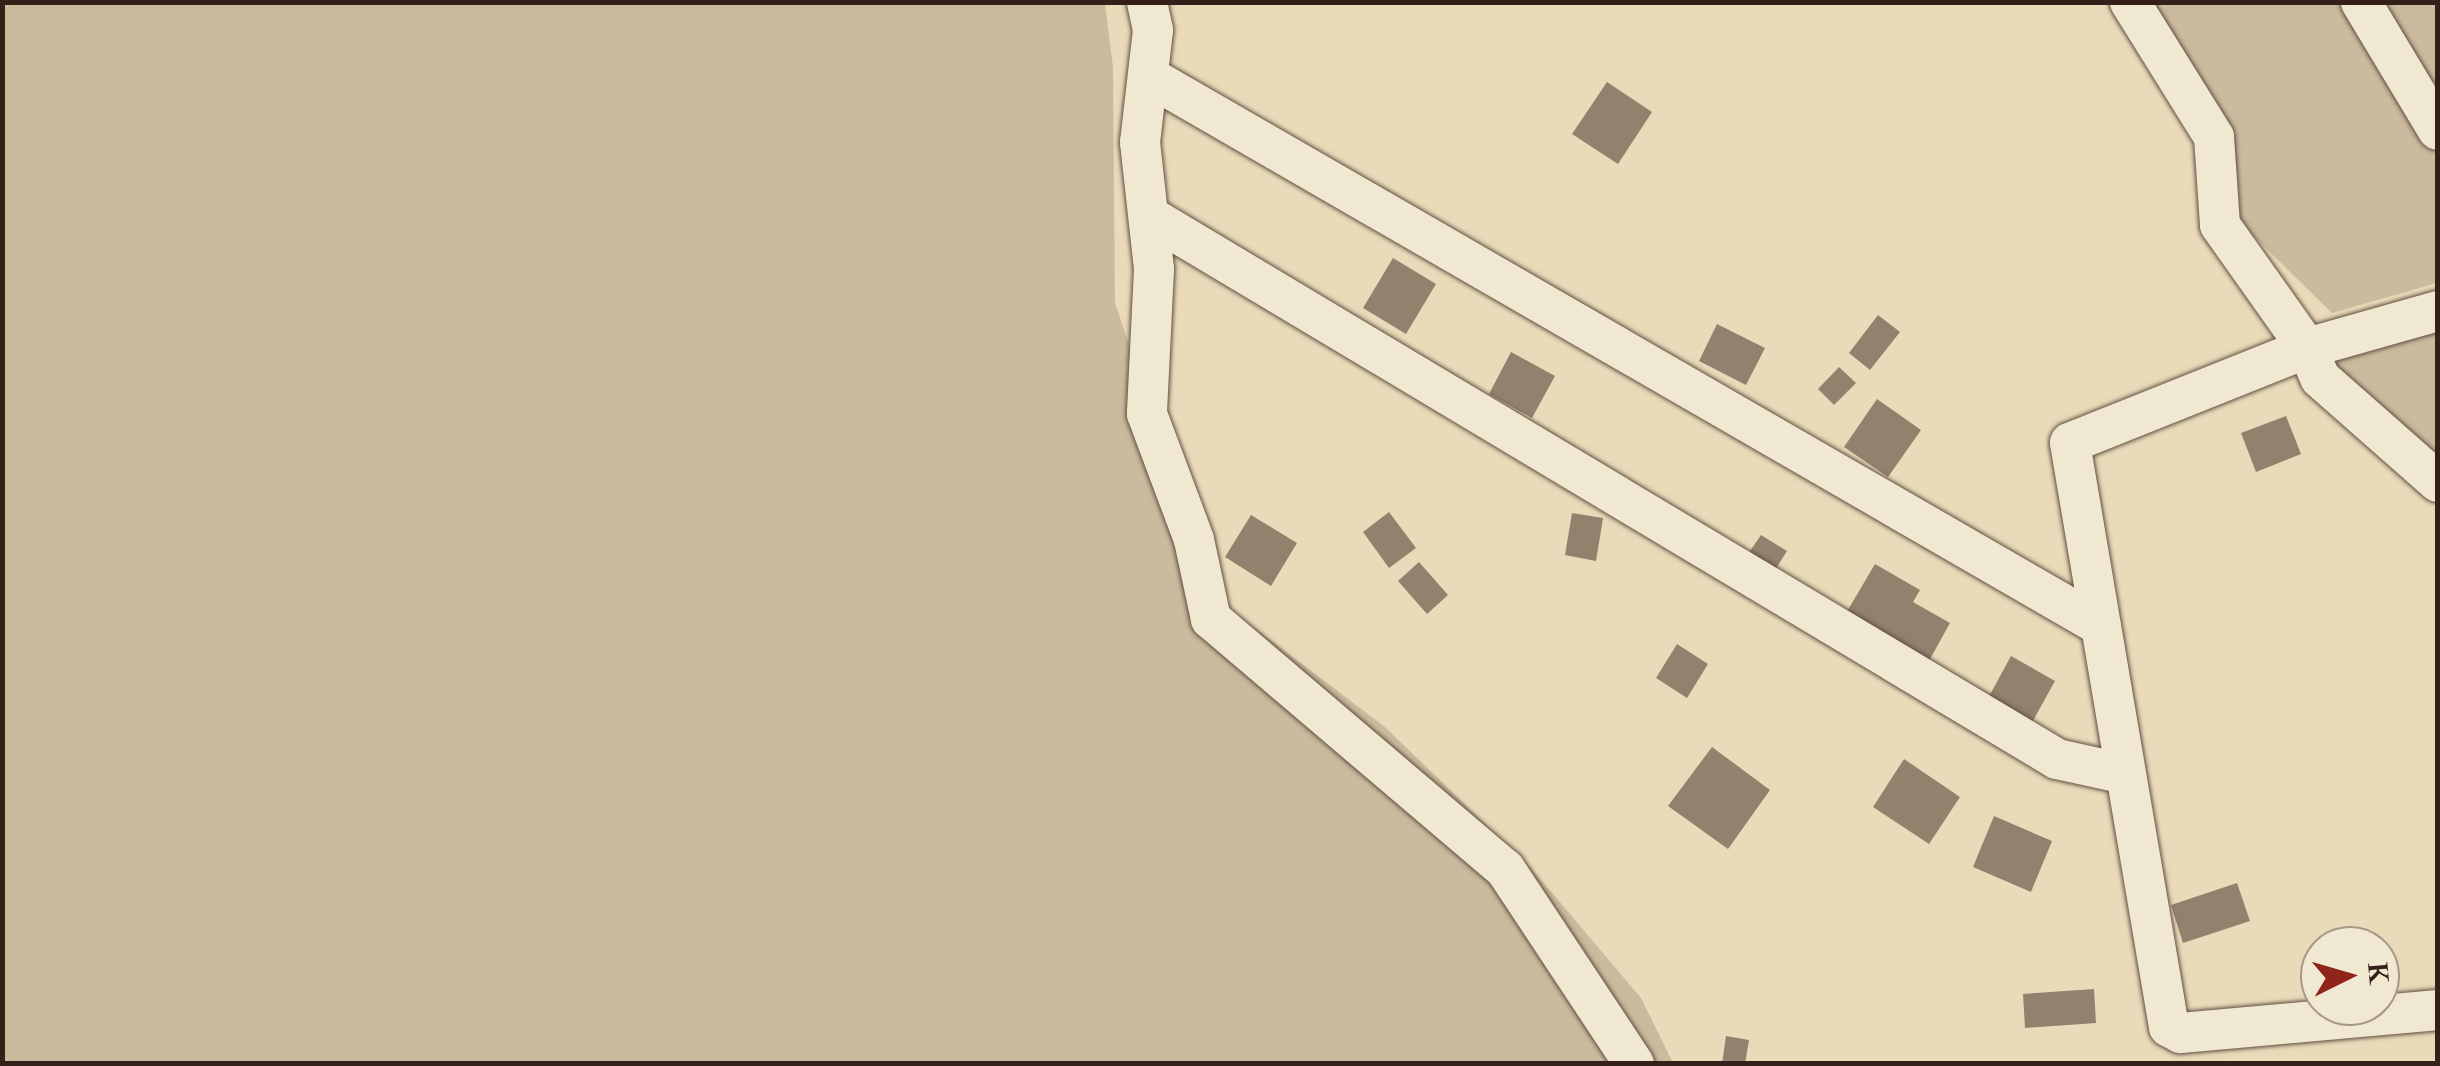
<!DOCTYPE html>
<style>
body{margin:0}
#map{position:relative;width:2440px;height:1066px;overflow:hidden;background:#e9dbb9;font-family:Cardo,serif}
div>[style]{position:absolute}
.green>*{inset:0;background:#cabb9e}
.building>*{inset:0;background:#92816c}
.roads{filter:drop-shadow(0 0 2px #614f41) drop-shadow(0 0 2px #614f41)}
.minor>*{height:40px;margin:-20px;padding:0 20px;transform-origin:20px;border-radius:20px;background:#f1e8d2}
span{translate:-50% -50%;white-space:nowrap;text-align:center;line-height:1.15;-webkit-text-stroke:10px #f1e8d2;paint-order:stroke}
.frame{position:absolute;inset:0;border:5px solid #342019;pointer-events:none}
.north{position:absolute;left:2300px;top:926px;width:100px;height:100px;box-sizing:border-box;background:#f1e8d2;border:2px solid #a59888;border-radius:50%;rotate:85deg;font-size:28px;font-weight:700;line-height:40px;text-align:center;color:#342019}
.north::after{content:'';display:block;margin:auto;width:35px;height:45px;background:#8f2418;clip-path:polygon(50% 0,100% 100%,50% 72%,0 100%)}
</style>
<div id="map">
<div class="green">
<div style="clip-path:polygon(2px 3px,1105px 3px,1113px 67px,1115px 303px,1214px 597px,1385px 727px,1531px 868px,1641px 998px,1673px 1063px,3px 1063px)"></div>
<div style="clip-path:polygon(2149px 3px,2437px 3px,2437px 283px,2332px 313px,2227px 210px)"></div>
<div style="clip-path:polygon(2437px 324px,2437px 470px,2331px 382px,2336px 352px)"></div>
</div>
<div class="building">
<div style="clip-path:polygon(1607px 82px,1652px 112px,1618px 164px,1572px 134px)"></div>
<div style="clip-path:polygon(1393px 258px,1436px 284px,1406px 334px,1363px 308px)"></div>
<div style="clip-path:polygon(1878px 315px,1900px 332px,1870px 370px,1849px 353px)"></div>
<div style="clip-path:polygon(1717px 324px,1765px 348px,1746px 385px,1699px 361px)"></div>
<div style="clip-path:polygon(1511px 352px,1555px 376px,1532px 418px,1489px 394px)"></div>
<div style="clip-path:polygon(1839px 367px,1856px 383px,1834px 405px,1818px 389px)"></div>
<div style="clip-path:polygon(1877px 399px,1921px 430px,1888px 477px,1844px 447px)"></div>
<div style="clip-path:polygon(2286px 416px,2301px 454px,2256px 472px,2241px 433px)"></div>
<div style="clip-path:polygon(1389px 512px,1416px 548px,1389px 568px,1363px 532px)"></div>
<div style="clip-path:polygon(1572px 513px,1603px 518px,1596px 561px,1565px 555px)"></div>
<div style="clip-path:polygon(1251px 515px,1297px 543px,1271px 586px,1225px 557px)"></div>
<div style="clip-path:polygon(1761px 535px,1787px 551px,1775px 570px,1748px 554px)"></div>
<div style="clip-path:polygon(1419px 562px,1448px 595px,1427px 614px,1398px 581px)"></div>
<div style="clip-path:polygon(1875px 564px,1920px 590px,1913px 602px,1950px 623px,1920px 677px,1842px 620px)"></div>
<div style="clip-path:polygon(1677px 644px,1708px 664px,1687px 698px,1656px 678px)"></div>
<div style="clip-path:polygon(2011px 656px,2055px 681px,2030px 726px,1986px 702px)"></div>
<div style="clip-path:polygon(1712px 747px,1770px 790px,1728px 849px,1668px 806px)"></div>
<div style="clip-path:polygon(1904px 759px,1960px 797px,1929px 844px,1873px 807px)"></div>
<div style="clip-path:polygon(1994px 816px,2052px 841px,2031px 892px,1973px 867px)"></div>
<div style="clip-path:polygon(2237px 883px,2250px 921px,2183px 943px,2171px 905px)"></div>
<div style="clip-path:polygon(2094px 989px,2096px 1023px,2025px 1028px,2023px 994px)"></div>
<div style="clip-path:polygon(1726px 1036px,1749px 1040px,1745px 1064px,1722px 1064px)"></div>
</div>
<div class="roads">
<div class="minor">
<div style="left:1147px;top:2px;width:29px;rotate:78deg"></div>
<div style="left:1153px;top:30px;width:113px;rotate:96.6deg"></div>
<div style="left:1140px;top:142px;width:128px;rotate:83.7deg"></div>
<div style="left:1154px;top:269px;width:145px;rotate:92.8deg"></div>
<div style="left:1147px;top:414px;width:134px;rotate:69.5deg"></div>
<div style="left:1194px;top:540px;width:81px;rotate:77.9deg"></div>
<div style="left:1211px;top:619px;width:386px;rotate:40.4deg"></div>
<div style="left:1505px;top:869px;width:234px;rotate:56.5deg"></div>
<div style="left:2130px;top:2px;width:159px;rotate:58.1deg"></div>
<div style="left:2214px;top:137px;width:88px;rotate:86.1deg"></div>
<div style="left:2220px;top:225px;width:151px;rotate:54.7deg"></div>
<div style="left:2307px;top:348px;width:136px;rotate:-15.8deg"></div>
<div style="left:2361px;top:2px;width:149px;rotate:59deg"></div>
<div style="left:1148px;top:76px;width:1100px;rotate:29.99deg"></div>
<div style="left:1149px;top:216px;width:1058px;rotate:30.88deg"></div>
<div style="left:2057px;top:759px;width:70px;rotate:12.4deg"></div>
<div style="left:2438px;top:482px;width:157px;rotate:-138.6deg"></div>
<div style="left:2320px;top:378px;width:33px;rotate:-113deg"></div>
<div style="left:2307px;top:348px;width:255px;rotate:158.2deg"></div>
<div style="left:2070px;top:443px;width:592px;rotate:80.38deg"></div>
<div style="left:2169px;top:1027px;width:13px;rotate:27deg"></div>
<div style="left:2181px;top:1033px;width:258px;rotate:-5.1deg"></div>
</div>
</div>
<div class="frame"></div>
<div class="north">K</div>
</div>
